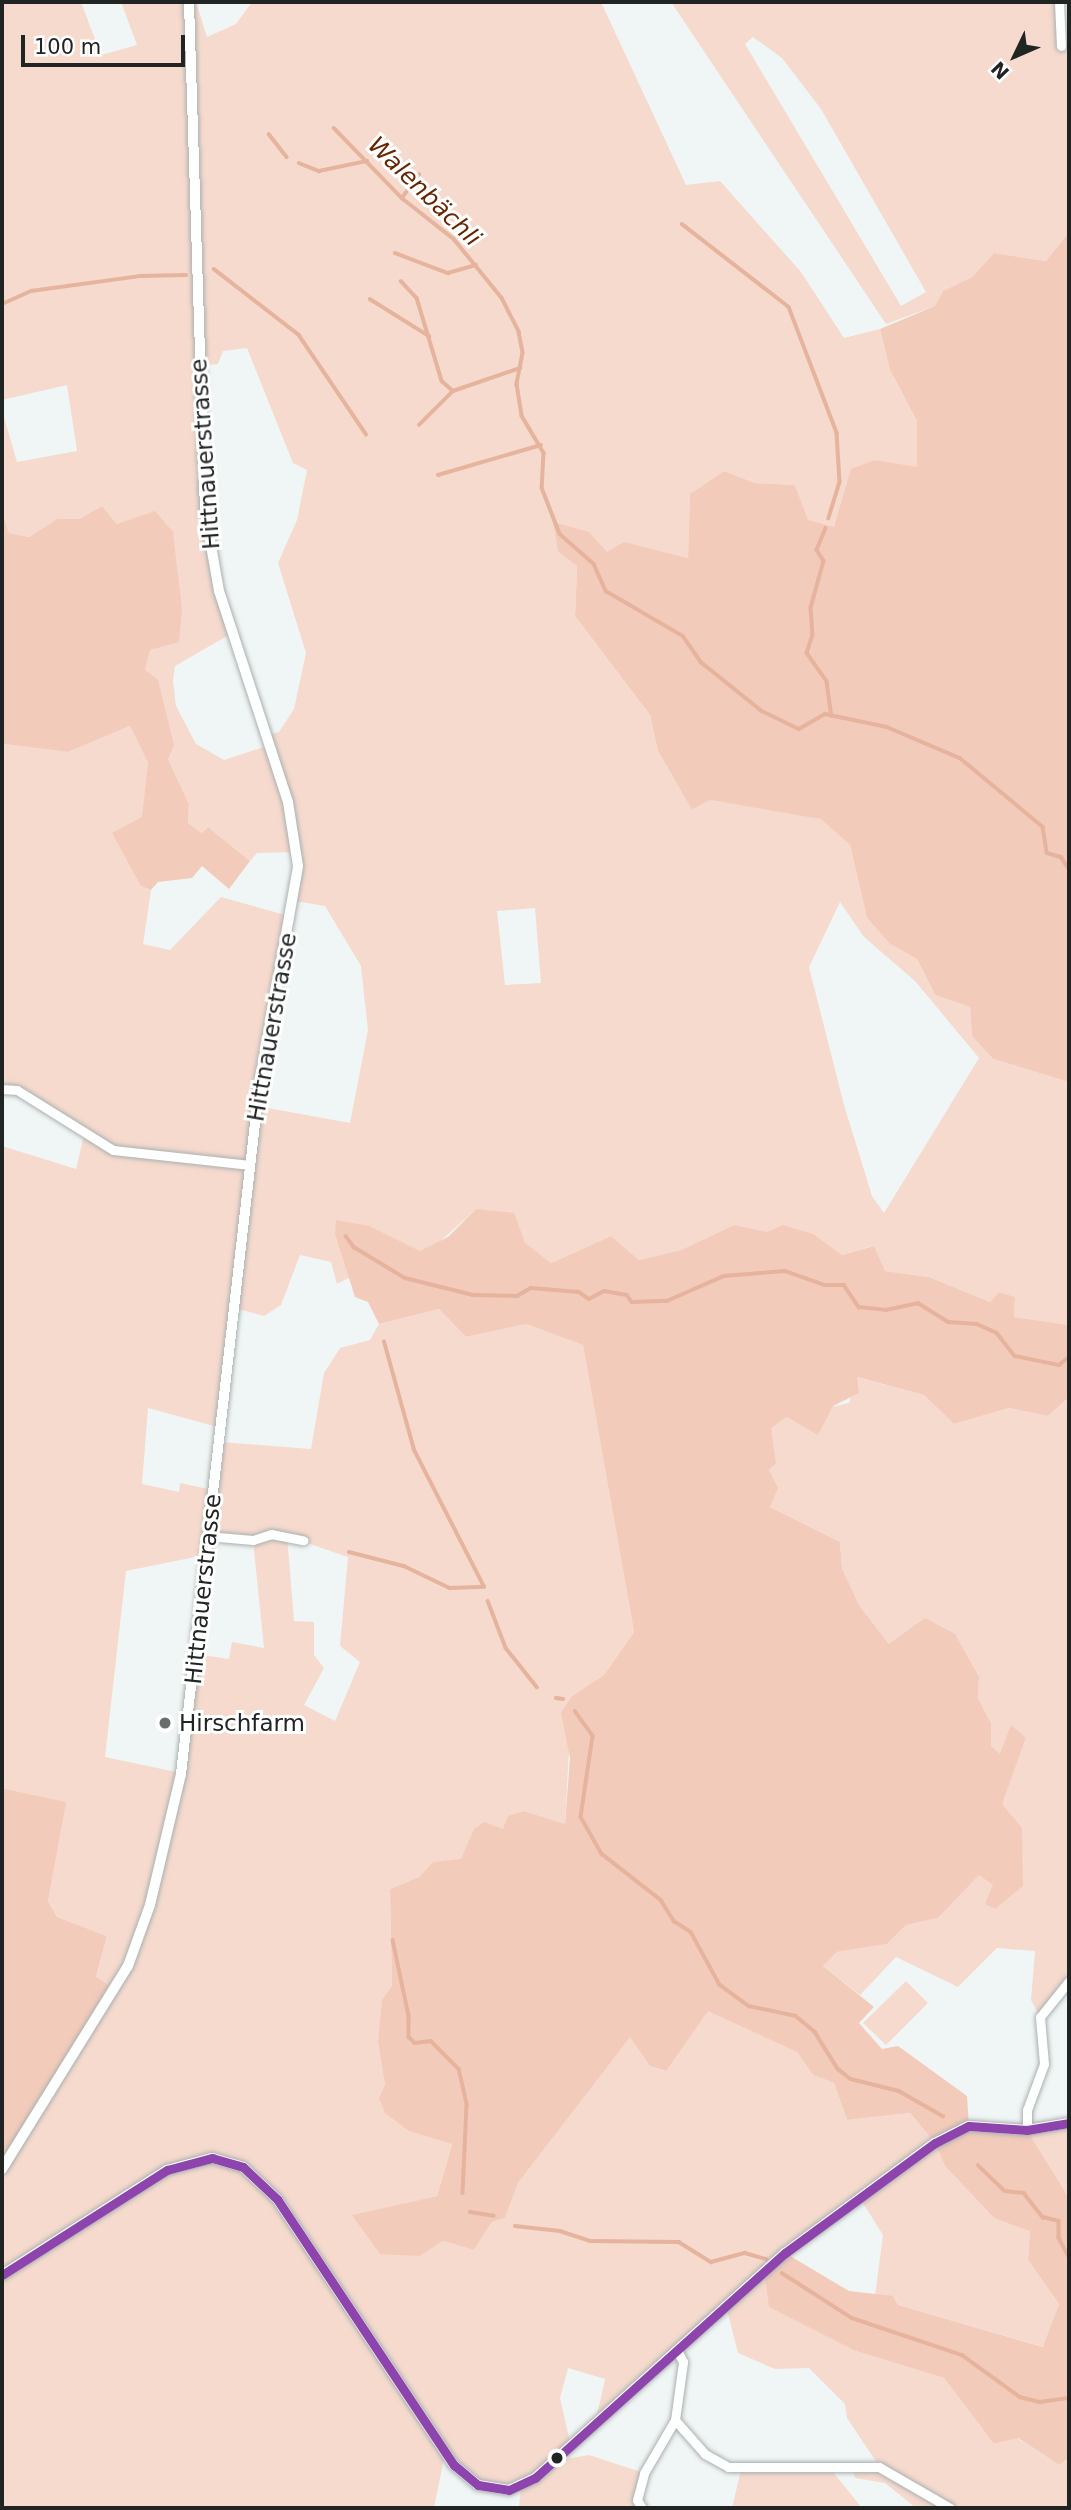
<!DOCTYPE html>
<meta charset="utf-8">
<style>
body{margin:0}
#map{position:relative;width:1071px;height:2510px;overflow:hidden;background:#f0f6f5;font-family:"DejaVu Sans",sans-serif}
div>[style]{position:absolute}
.green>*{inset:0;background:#f6dace}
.forest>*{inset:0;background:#f3cbba}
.stream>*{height:3.5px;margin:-1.75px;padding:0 1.75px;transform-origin:1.75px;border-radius:1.75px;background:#e6b39d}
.roads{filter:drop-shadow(0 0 2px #abb0af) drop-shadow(0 0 2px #abb0af)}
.minor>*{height:9px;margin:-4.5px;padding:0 4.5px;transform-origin:4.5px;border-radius:4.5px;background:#fdfefe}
.tertiary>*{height:10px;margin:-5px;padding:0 5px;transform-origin:5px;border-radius:5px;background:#fdfefe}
.bus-1>*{height:9px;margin:-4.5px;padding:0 4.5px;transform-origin:4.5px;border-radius:4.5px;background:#8e44ad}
.dots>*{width:19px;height:19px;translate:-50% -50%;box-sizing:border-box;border:4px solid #fff;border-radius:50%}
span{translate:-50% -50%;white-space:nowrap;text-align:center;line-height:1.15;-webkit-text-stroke:6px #fff;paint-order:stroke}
.street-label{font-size:23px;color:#202423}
.poi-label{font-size:23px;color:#202423}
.left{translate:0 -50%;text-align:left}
.water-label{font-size:24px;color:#672401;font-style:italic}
.frame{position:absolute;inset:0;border:4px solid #202423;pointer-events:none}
.north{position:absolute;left:980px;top:21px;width:70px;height:70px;-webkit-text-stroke:5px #fff;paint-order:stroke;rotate:226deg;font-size:19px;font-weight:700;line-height:28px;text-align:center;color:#202423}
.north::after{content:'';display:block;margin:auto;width:24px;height:32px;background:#202423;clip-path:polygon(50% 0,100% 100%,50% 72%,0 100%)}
.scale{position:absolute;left:21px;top:35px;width:164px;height:32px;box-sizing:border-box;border:4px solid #202423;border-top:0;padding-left:9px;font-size:21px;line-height:24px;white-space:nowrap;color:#202423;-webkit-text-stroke:5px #fff;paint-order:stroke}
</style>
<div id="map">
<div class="green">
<div style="clip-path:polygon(evenodd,2px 2px,81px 2px,101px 55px,137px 45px,121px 2px,196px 2px,207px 37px,236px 24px,252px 2px,601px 2px,686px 185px,720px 181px,801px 272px,844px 338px,880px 329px,890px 370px,917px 421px,917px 468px,875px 460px,834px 528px,808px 521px,795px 485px,755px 483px,724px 471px,690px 494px,688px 558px,635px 545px,577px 566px,575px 616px,650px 715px,658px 751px,692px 810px,710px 800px,821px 818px,850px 845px,867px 918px,890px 944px,917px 959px,935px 995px,970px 1007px,972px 1036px,993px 1059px,1069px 1082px,1069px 1325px,1014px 1317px,1015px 1297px,999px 1292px,990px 1302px,929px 1277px,885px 1271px,873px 1246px,842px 1255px,820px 1244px,734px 1225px,681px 1250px,639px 1260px,611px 1236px,551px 1263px,476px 1209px,434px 1247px,420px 1251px,387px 1236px,342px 1256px,352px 1276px,337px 1284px,331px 1262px,300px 1255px,281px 1305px,264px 1316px,234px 1308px,221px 1428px,148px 1408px,142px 1484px,179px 1492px,180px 1483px,213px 1490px,220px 1442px,311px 1449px,324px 1373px,340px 1348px,370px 1340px,379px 1324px,439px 1309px,466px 1337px,526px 1324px,583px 1345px,634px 1632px,604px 1675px,572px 1696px,565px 1824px,524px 1811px,503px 1829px,474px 1830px,461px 1860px,433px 1862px,419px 1877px,390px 1889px,392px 1986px,378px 2043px,385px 2085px,409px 2131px,452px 2143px,437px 2196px,353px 2215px,420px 2256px,443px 2241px,474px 2250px,492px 2222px,505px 2218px,518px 2183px,630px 2036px,650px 2066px,665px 2071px,708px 2010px,797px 2052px,813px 2075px,834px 2083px,847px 2120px,910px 2113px,935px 2143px,945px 2166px,994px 2218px,1030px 2230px,1028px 2260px,1059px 2304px,1044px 2347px,898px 2305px,893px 2296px,875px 2296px,883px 2235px,861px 2200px,785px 2253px,856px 2351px,944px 2378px,994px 2444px,1017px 2438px,1059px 2465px,1069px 2458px,1069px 2508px,916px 2508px,885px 2483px,855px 2478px,852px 2466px,879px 2466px,847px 2418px,845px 2404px,809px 2368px,775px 2369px,738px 2353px,726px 2306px,595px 2424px,605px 2379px,568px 2368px,560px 2398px,571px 2446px,555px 2461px,589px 2455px,644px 2473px,638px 2490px,642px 2508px,519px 2508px,521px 2486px,492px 2489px,445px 2454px,434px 2508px,2px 2508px,2px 2169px,96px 1978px,107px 1936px,57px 1917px,48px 1901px,65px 1802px,2px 1788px,2px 1146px,76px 1169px,84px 1135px,17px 1090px,2px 1090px,4px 744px,68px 752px,130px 726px,148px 763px,141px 886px,151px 890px,143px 944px,170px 950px,221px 897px,292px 917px,257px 1106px,350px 1123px,368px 1030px,361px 966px,325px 906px,295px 901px,297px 852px,257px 853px,250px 861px,208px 827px,202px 833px,188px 823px,189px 804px,168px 759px,145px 670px,149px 650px,117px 524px,102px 506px,79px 519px,57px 519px,29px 537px,9px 533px,2px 512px,2px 410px,17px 462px,77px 451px,67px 385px,2px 400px,2px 2px,247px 348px,293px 463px,307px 470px,297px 520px,278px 563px,306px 653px,294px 709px,279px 732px,267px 736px,270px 745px,224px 760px,196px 744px,176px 706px,173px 681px,175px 666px,234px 632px,205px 512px,198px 366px,218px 364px,223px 351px,247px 348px,2px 2px,840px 902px,864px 937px,915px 981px,979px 1058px,884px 1213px,872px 1196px,844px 1105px,809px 967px,840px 902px,2px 2px,535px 908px,541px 983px,505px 985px,497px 911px,535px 908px,2px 2px,208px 1536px,253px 1540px,264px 1648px,232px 1642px,229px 1659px,196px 1654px,181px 1773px,105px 1757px,126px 1571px,205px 1555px,208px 1536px,2px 2px,287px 1536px,348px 1557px,340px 1646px,360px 1662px,335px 1721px,304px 1705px,324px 1668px,314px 1655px,314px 1622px,294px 1621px,287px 1536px)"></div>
<div style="clip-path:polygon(evenodd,671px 2px,1059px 2px,1062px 46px,1069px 44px,1069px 232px,1046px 261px,994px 253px,972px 277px,943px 291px,935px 306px,886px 324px,671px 2px,753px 37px,782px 58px,821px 109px,926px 292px,901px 306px,745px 44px,753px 37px)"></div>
<div style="clip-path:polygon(856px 1377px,924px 1395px,954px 1424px,1009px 1408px,1048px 1416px,1069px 1397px,1069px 1981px,1040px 2017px,1031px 2000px,1035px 1951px,997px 1948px,958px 1987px,896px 1957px,860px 1995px,823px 1966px,837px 1952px,887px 1944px,906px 1925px,938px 1918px,979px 1874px,993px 1885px,995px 1909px,1001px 1805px,1026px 1738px,1000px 1755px,991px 1746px,991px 1723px,978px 1698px,979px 1677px,889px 1644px,859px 1605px,842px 1568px,840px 1542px,770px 1507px,769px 1470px,776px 1462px,770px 1428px,786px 1417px,849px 1403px)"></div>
<div style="clip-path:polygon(906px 1981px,928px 2003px,886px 2045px,863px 2023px)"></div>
<div style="clip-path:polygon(1069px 2123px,1069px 2193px,1067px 2195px,1027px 2130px)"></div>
<div style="clip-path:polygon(829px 2467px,862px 2508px,732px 2508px,741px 2470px)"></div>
</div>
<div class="forest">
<div style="clip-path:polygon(1069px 232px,1069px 1082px,993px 1059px,972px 1036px,970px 1007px,935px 995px,917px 959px,890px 944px,867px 918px,850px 845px,821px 819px,710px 800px,692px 810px,658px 751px,650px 715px,575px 616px,577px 566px,558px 551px,553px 522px,589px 532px,607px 552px,624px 542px,688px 558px,690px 494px,724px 471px,755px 483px,795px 485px,808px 520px,834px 527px,851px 469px,875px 460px,917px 467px,917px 421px,890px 370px,880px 329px,935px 306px,943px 291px,972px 277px,994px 253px,1046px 261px)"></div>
<div style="clip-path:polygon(102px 506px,117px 524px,155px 511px,173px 532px,182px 609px,179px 642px,150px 650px,145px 670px,158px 680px,174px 745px,168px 759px,189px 804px,188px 823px,202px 833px,208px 827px,250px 861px,229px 889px,202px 866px,192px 878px,158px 882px,151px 890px,141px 886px,112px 833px,142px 817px,148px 763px,130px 726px,68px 752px,4px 744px,2px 749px,2px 512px,9px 533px,29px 537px,57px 519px,79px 519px)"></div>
<div style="clip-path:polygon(476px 1209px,514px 1213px,525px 1243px,551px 1263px,611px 1236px,639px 1260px,681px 1250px,734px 1225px,767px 1232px,783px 1225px,813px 1234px,842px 1255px,874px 1246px,885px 1271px,929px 1277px,990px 1302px,999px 1292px,1015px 1297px,1014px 1317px,1069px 1325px,1069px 1397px,1048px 1416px,1009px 1408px,954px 1424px,924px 1395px,857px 1377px,859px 1393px,833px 1406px,818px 1435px,787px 1417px,771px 1428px,776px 1463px,769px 1470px,778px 1488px,770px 1507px,840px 1542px,842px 1568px,859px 1605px,889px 1644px,925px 1618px,955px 1634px,979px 1677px,978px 1698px,991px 1723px,991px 1746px,1000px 1754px,1011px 1725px,1026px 1738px,1002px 1804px,1022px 1828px,1023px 1886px,995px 1909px,985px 1904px,993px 1885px,979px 1875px,938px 1918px,906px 1925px,887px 1944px,837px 1952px,823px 1966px,874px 2007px,859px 2023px,882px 2049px,898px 2046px,967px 2096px,969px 2126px,1027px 2130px,1069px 2198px,1069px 2458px,1059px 2465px,1018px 2438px,994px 2444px,944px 2378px,856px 2351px,769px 2307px,764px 2270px,785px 2253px,849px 2291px,893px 2296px,898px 2305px,1043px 2347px,1059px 2304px,1028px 2260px,1030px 2231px,994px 2218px,945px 2166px,935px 2143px,910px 2113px,847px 2120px,834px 2083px,813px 2075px,797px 2052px,708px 2011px,666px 2071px,650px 2066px,630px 2037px,518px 2183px,505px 2218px,492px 2222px,474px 2250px,443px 2241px,420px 2256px,380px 2254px,352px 2215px,437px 2196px,452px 2144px,409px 2131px,385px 2113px,379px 2098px,385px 2085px,378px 2043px,382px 2000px,392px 1986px,390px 1889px,419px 1877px,433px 1862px,461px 1859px,474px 1829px,484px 1822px,503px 1829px,508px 1816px,524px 1811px,565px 1824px,570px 1758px,561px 1713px,572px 1696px,604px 1675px,634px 1632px,583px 1345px,526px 1324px,466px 1337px,439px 1309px,379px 1324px,368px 1302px,355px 1297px,335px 1234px,336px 1220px,369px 1226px,420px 1251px,448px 1237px)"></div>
<div style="clip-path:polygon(2px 1788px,66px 1802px,48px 1901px,57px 1917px,107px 1936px,96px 1977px,116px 1990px,2px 2169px)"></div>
</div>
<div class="stream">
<div style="left:334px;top:128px;width:98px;rotate:45.8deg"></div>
<div style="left:402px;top:198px;width:66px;rotate:38.3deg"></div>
<div style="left:454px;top:239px;width:76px;rotate:50.9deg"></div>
<div style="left:502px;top:298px;width:38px;rotate:63deg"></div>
<div style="left:519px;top:332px;width:21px;rotate:79deg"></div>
<div style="left:523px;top:353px;width:32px;rotate:101deg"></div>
<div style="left:517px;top:384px;width:32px;rotate:81deg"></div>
<div style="left:522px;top:416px;width:43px;rotate:59.3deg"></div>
<div style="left:544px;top:453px;width:35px;rotate:93deg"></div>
<div style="left:542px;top:488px;width:49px;rotate:68.6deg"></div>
<div style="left:560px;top:534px;width:45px;rotate:41.4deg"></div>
<div style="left:594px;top:564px;width:30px;rotate:66deg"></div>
<div style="left:606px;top:591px;width:89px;rotate:30.3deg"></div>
<div style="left:683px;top:636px;width:32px;rotate:55deg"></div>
<div style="left:701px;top:662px;width:78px;rotate:38.8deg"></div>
<div style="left:762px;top:711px;width:41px;rotate:25.9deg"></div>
<div style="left:799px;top:729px;width:30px;rotate:-30deg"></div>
<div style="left:825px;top:714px;width:63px;rotate:11.8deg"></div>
<div style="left:887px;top:727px;width:79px;rotate:23deg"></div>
<div style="left:960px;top:758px;width:108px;rotate:39.7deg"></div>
<div style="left:1043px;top:827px;width:26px;rotate:81deg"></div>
<div style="left:1047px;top:853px;width:15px;rotate:16deg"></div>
<div style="left:1061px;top:857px;width:14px;rotate:56deg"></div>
<div style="left:269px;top:134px;width:29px;rotate:52deg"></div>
<div style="left:299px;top:163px;width:22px;rotate:22deg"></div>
<div style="left:319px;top:171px;width:49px;rotate:-11.8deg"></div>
<div style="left:402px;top:198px;width:29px;rotate:-54deg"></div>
<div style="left:682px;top:224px;width:135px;rotate:37.8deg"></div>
<div style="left:789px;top:307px;width:135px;rotate:69.1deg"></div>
<div style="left:837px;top:433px;width:49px;rotate:86.5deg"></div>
<div style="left:840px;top:482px;width:38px;rotate:107deg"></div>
<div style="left:395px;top:253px;width:57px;rotate:20.7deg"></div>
<div style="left:448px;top:273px;width:29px;rotate:-16deg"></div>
<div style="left:214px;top:269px;width:108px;rotate:37.8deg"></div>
<div style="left:299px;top:335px;width:120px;rotate:55.9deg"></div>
<div style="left:401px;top:281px;width:23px;rotate:47deg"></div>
<div style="left:417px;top:298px;width:87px;rotate:73.2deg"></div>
<div style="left:442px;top:381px;width:15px;rotate:42deg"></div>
<div style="left:370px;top:299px;width:70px;rotate:32.1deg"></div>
<div style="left:2px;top:304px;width:32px;rotate:-24deg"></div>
<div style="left:31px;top:291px;width:111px;rotate:-7.8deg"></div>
<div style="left:141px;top:276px;width:45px;rotate:-1.3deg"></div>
<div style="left:419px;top:425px;width:48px;rotate:-45deg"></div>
<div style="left:453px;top:391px;width:71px;rotate:-18.9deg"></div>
<div style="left:438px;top:475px;width:107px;rotate:-16.2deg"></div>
<div style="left:826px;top:528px;width:24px;rotate:112deg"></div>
<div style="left:817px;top:550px;width:13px;rotate:58deg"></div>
<div style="left:824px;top:561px;width:49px;rotate:105.5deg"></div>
<div style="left:811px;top:608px;width:27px;rotate:86deg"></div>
<div style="left:813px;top:635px;width:19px;rotate:108deg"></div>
<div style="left:807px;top:653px;width:35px;rotate:55deg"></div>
<div style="left:827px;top:682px;width:34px;rotate:82deg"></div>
<div style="left:346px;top:1236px;width:14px;rotate:54deg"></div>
<div style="left:354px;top:1247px;width:60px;rotate:31.3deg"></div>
<div style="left:405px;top:1278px;width:70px;rotate:14deg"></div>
<div style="left:473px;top:1295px;width:44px;rotate:1.3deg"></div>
<div style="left:517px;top:1296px;width:16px;rotate:-30deg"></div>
<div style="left:531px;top:1288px;width:48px;rotate:4.8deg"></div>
<div style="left:579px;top:1292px;width:12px;rotate:35deg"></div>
<div style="left:589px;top:1299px;width:17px;rotate:-28deg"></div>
<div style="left:604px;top:1291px;width:23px;rotate:10deg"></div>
<div style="left:627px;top:1295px;width:9px;rotate:54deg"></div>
<div style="left:632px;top:1302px;width:35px;rotate:-2deg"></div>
<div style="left:667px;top:1301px;width:62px;rotate:-23.7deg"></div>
<div style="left:724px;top:1276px;width:61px;rotate:-4.7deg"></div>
<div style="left:785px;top:1271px;width:42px;rotate:19.3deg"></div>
<div style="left:825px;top:1285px;width:19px"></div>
<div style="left:844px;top:1285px;width:27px;rotate:56deg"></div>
<div style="left:859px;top:1307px;width:27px;rotate:6deg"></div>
<div style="left:886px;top:1310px;width:33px;rotate:-12deg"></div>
<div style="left:918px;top:1303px;width:36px;rotate:32deg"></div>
<div style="left:948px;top:1322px;width:29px;rotate:4deg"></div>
<div style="left:977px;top:1324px;width:22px;rotate:24deg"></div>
<div style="left:997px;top:1333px;width:29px;rotate:52deg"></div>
<div style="left:1015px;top:1356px;width:45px;rotate:11.6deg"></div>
<div style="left:1059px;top:1365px;width:13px;rotate:-39deg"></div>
<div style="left:349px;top:1552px;width:57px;rotate:14.3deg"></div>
<div style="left:404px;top:1566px;width:51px;rotate:25.6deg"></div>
<div style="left:450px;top:1588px;width:34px;rotate:-2deg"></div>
<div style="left:484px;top:1587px;width:154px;rotate:-117.1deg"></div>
<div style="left:414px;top:1450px;width:112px;rotate:-105.5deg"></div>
<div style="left:488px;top:1601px;width:50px;rotate:69deg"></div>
<div style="left:506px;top:1648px;width:50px;rotate:51.5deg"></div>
<div style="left:556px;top:1698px;width:7px;rotate:8deg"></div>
<div style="left:575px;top:1711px;width:31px;rotate:54deg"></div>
<div style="left:593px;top:1736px;width:82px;rotate:98.4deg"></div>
<div style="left:581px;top:1817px;width:43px;rotate:60.4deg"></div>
<div style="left:602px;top:1854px;width:75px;rotate:37.9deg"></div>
<div style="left:661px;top:1900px;width:25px;rotate:58deg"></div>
<div style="left:674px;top:1921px;width:20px;rotate:33deg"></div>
<div style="left:691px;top:1932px;width:60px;rotate:61.3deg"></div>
<div style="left:720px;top:1985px;width:36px;rotate:36deg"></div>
<div style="left:749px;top:2006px;width:48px;rotate:12deg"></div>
<div style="left:796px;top:2016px;width:25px;rotate:40deg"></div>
<div style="left:815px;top:2032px;width:44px;rotate:58.1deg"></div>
<div style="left:838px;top:2069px;width:16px;rotate:38deg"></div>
<div style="left:851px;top:2079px;width:49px;rotate:14deg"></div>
<div style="left:899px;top:2091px;width:51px;rotate:29.6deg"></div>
<div style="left:393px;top:1940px;width:78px;rotate:78.1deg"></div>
<div style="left:409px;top:2016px;width:21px;rotate:90deg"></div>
<div style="left:409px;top:2037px;width:8px;rotate:45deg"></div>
<div style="left:415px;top:2043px;width:16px;rotate:-7deg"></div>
<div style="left:431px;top:2041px;width:40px;rotate:45deg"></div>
<div style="left:459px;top:2069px;width:37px;rotate:77deg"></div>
<div style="left:467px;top:2105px;width:88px;rotate:92.6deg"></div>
<div style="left:978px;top:2165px;width:37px;rotate:44deg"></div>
<div style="left:1005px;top:2191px;width:19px;rotate:6deg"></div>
<div style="left:1024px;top:2193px;width:31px;rotate:52deg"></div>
<div style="left:1043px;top:2217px;width:16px;rotate:14deg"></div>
<div style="left:1059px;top:2221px;width:17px;rotate:90deg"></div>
<div style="left:1059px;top:2238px;width:21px;rotate:62deg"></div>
<div style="left:470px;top:2212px;width:24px;rotate:9deg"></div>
<div style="left:515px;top:2226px;width:45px;rotate:6.3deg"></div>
<div style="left:560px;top:2231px;width:32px;rotate:18deg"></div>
<div style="left:590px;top:2241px;width:89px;rotate:0.6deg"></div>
<div style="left:679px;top:2242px;width:38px;rotate:32deg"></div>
<div style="left:711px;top:2262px;width:35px;rotate:-15deg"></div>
<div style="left:745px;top:2253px;width:22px;rotate:16deg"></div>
<div style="left:782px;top:2273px;width:83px;rotate:32.7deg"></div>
<div style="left:852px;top:2318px;width:116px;rotate:18.6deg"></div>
<div style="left:962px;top:2355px;width:72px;rotate:35.9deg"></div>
<div style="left:1020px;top:2397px;width:21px;rotate:14deg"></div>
<div style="left:1040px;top:2402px;width:29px;rotate:-8deg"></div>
</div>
<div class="roads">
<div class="minor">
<div style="left:1059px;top:2px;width:44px;rotate:87.4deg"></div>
<div style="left:2px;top:1089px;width:15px;rotate:4deg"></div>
<div style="left:17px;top:1090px;width:113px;rotate:32deg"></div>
<div style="left:113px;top:1150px;width:138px;rotate:6.2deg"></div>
<div style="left:207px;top:1536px;width:46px;rotate:5deg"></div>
<div style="left:253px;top:1540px;width:19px;rotate:-18deg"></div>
<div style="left:271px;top:1534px;width:33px;rotate:11deg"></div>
<div style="left:1027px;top:2130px;width:20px;rotate:-90deg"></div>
<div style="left:1027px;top:2110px;width:49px;rotate:-69.7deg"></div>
<div style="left:1044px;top:2064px;width:47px;rotate:-94.9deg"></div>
<div style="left:1040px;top:2017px;width:46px;rotate:-51.1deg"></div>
<div style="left:675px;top:2420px;width:45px;rotate:48.6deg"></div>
<div style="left:705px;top:2454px;width:26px;rotate:29deg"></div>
<div style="left:728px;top:2467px;width:151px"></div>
<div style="left:879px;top:2467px;width:82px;rotate:30deg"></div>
<div style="left:642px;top:2508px;width:9px;rotate:-122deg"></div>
<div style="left:637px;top:2500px;width:28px;rotate:-75deg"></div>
<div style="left:644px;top:2473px;width:61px;rotate:-59.7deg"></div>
<div style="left:675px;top:2420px;width:59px;rotate:-82.1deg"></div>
<div style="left:683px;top:2362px;width:13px;rotate:-117deg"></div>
</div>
<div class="tertiary">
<div style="left:2px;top:2169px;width:239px;rotate:-58.2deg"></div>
<div style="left:128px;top:1966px;width:65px;rotate:-70.2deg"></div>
<div style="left:150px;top:1905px;width:135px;rotate:-76.7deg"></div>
<div style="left:181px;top:1774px;width:698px;rotate:-83.51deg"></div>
<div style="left:260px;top:1080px;width:217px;rotate:-79.9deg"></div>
<div style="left:298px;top:866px;width:65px;rotate:-98.9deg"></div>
<div style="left:288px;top:802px;width:222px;rotate:-108.1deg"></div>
<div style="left:219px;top:591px;width:80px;rotate:-100deg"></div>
<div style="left:205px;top:512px;width:510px;rotate:-91.8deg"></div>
<div style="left:2px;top:2275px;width:196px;rotate:-32.5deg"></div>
<div style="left:167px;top:2170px;width:47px;rotate:-14.9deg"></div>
<div style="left:212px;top:2158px;width:32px;rotate:16deg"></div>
<div style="left:243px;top:2167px;width:47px;rotate:43.3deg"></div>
<div style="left:277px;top:2199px;width:320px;rotate:56.4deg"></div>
<div style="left:454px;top:2465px;width:31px;rotate:40deg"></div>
<div style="left:478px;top:2485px;width:31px;rotate:9deg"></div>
<div style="left:509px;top:2490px;width:29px;rotate:-25deg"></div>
<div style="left:535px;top:2478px;width:336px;rotate:-42deg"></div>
<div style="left:785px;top:2253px;width:186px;rotate:-36.3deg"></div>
<div style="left:935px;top:2143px;width:38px;rotate:-27deg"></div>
<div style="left:969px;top:2126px;width:58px;rotate:3.9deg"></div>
<div style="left:1027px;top:2130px;width:43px;rotate:-9.5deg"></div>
</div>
</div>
<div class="bus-1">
<div style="left:2px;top:2275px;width:196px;rotate:-32.5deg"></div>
<div style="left:167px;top:2170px;width:47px;rotate:-14.9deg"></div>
<div style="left:212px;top:2158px;width:32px;rotate:16deg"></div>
<div style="left:243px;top:2167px;width:47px;rotate:43.3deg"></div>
<div style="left:277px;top:2199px;width:320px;rotate:56.4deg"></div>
<div style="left:454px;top:2465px;width:31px;rotate:40deg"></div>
<div style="left:478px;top:2485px;width:31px;rotate:9deg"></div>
<div style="left:509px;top:2490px;width:29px;rotate:-25deg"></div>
<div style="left:535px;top:2478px;width:336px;rotate:-42deg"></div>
<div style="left:785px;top:2253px;width:186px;rotate:-36.3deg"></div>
<div style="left:935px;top:2143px;width:38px;rotate:-27deg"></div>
<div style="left:969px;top:2126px;width:58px;rotate:3.9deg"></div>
<div style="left:1027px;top:2130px;width:43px;rotate:-9.5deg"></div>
</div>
<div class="dots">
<div style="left:165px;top:1723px;background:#696e6c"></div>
<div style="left:557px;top:2458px;background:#202423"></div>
</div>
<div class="street-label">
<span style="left:205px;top:454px;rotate:-94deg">Hittnauerstrasse</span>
<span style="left:272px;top:1027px;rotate:-80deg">Hittnauerstrasse</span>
<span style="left:203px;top:1589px;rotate:-84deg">Hittnauerstrasse</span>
</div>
<div class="poi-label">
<span class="left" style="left:179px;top:1723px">Hirschfarm</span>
</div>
<div class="water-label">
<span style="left:424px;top:192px;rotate:44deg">Walenbächli</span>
</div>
<div class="frame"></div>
<div class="north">N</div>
<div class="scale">100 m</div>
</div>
